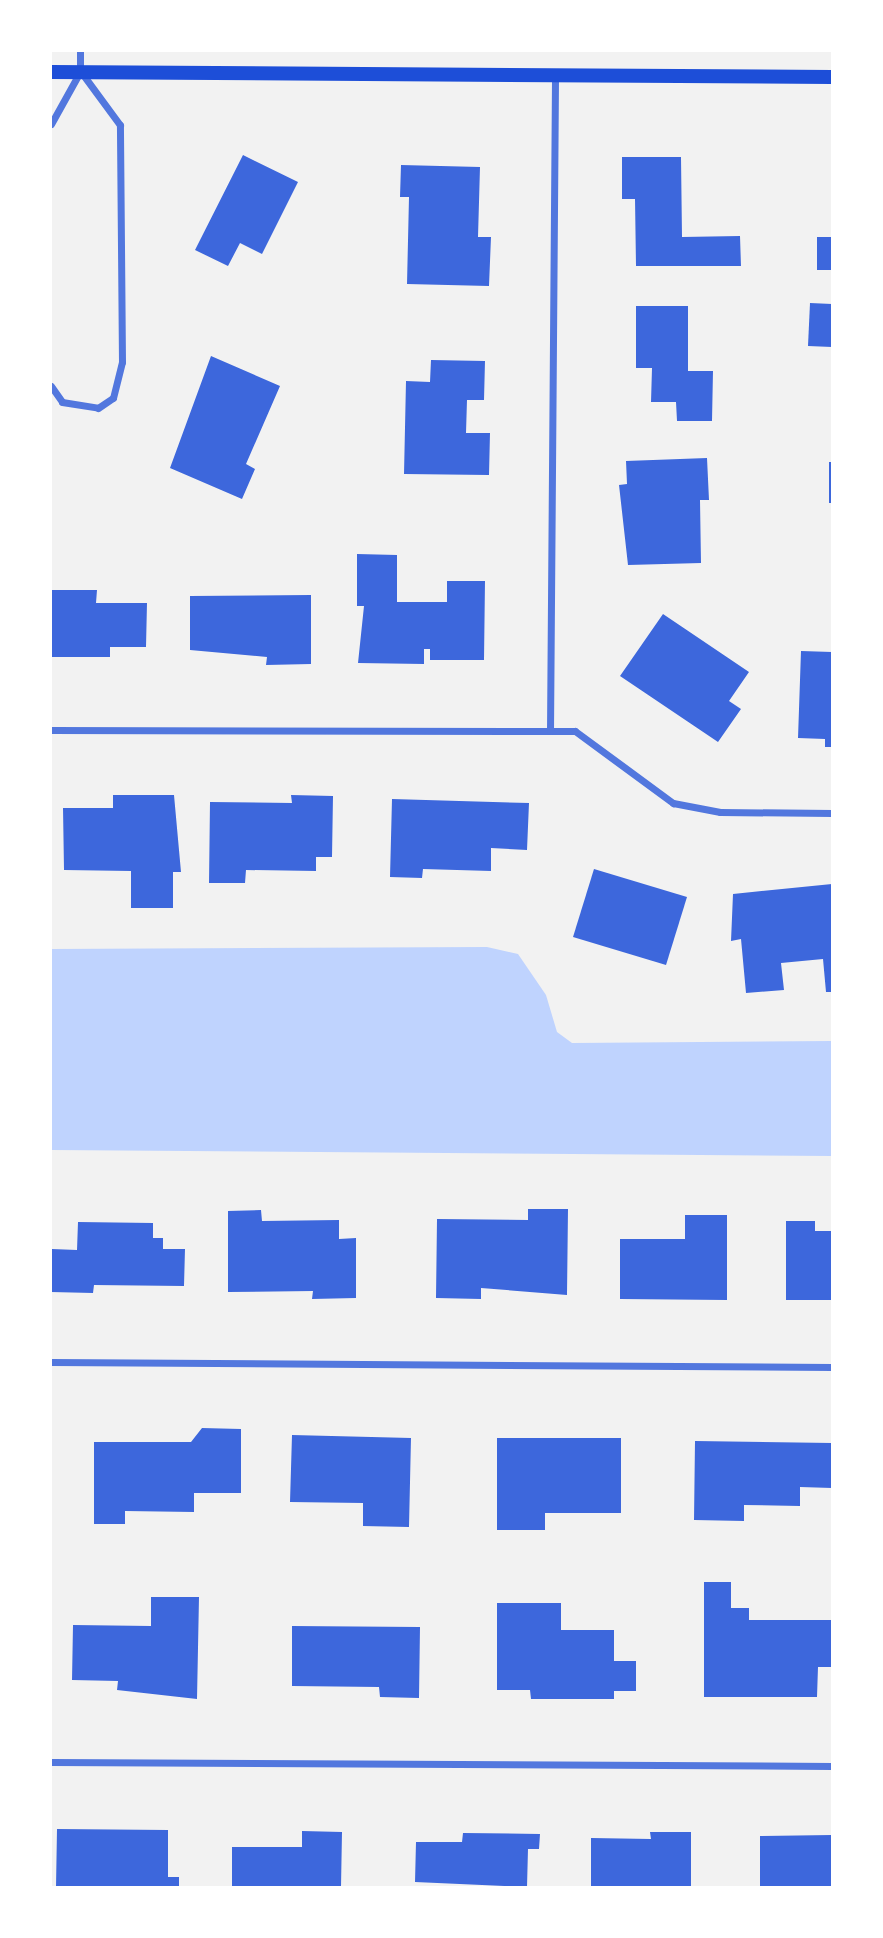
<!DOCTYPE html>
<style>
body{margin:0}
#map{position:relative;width:883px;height:1938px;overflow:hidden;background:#f2f2f2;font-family:Cabin,sans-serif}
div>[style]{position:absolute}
.water>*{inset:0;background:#bfd3fe}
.building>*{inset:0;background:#3d67dc}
.minor>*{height:7px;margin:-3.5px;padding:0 3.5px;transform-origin:3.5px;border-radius:3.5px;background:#5277de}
.secondary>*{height:14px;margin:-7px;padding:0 7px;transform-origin:7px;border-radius:7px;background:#1d4ed8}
span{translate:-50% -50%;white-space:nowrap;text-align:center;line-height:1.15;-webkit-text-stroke:7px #fff;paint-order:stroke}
.frame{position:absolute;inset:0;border:52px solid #fff;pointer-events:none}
</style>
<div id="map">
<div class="water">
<div style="clip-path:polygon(487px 947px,518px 954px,546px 995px,557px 1032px,572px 1043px,832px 1041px,832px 1156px,51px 1150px,51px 949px)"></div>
</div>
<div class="building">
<div style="clip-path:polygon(243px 155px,298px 182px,262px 254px,240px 243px,228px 266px,195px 250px)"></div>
<div style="clip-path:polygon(622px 157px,681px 157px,682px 237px,740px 236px,741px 266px,636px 266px,635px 199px,622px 199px)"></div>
<div style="clip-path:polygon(401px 165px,480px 167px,478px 237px,491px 237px,489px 286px,407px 284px,409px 197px,400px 197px)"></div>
<div style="clip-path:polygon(817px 237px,832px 237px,832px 270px,817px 270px)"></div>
<div style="clip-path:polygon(810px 303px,832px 304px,832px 347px,808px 346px)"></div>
<div style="clip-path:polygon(636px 306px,688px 306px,688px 371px,713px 371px,712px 421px,677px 421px,676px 402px,651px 402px,652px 368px,636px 368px)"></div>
<div style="clip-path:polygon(211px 356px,280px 386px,246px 464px,255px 469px,242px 499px,170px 468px)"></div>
<div style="clip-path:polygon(431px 360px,485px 361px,484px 400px,467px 400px,466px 433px,490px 433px,489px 475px,404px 474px,406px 381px,430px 382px)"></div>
<div style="clip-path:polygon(707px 458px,709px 500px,700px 500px,701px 563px,628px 565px,619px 485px,627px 484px,626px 461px)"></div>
<div style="clip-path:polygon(829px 462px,832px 462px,832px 503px,829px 503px)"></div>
<div style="clip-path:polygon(357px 554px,397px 555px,397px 602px,447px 602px,447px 581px,485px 581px,484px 660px,430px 660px,430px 649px,424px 649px,424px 664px,358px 663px,364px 606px,357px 606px)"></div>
<div style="clip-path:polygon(51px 590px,97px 590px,96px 603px,147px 603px,146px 647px,110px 647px,110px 657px,51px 657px)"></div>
<div style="clip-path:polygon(311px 595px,311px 664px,266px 665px,267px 657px,190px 650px,190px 596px)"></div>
<div style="clip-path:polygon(663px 614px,749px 672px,729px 701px,741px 709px,718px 742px,620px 676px)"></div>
<div style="clip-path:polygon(801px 651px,832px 652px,832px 747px,825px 747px,825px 739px,798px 738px)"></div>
<div style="clip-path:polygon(113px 795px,174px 795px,181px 872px,173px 872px,173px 908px,131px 908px,131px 871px,64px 870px,63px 808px,113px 808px)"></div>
<div style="clip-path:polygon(291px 795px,333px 796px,332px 857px,316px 857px,316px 871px,246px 870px,245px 883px,209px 883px,210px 802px,292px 803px)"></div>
<div style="clip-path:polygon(392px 799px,529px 803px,527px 850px,491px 848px,491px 871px,423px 869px,422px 878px,390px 877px)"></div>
<div style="clip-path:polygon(594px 869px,687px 897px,666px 965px,573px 937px)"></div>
<div style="clip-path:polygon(832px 884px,832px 992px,826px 992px,823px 959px,781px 963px,784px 990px,746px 993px,741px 939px,731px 941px,733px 894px)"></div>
<div style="clip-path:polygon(528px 1209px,568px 1209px,567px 1295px,481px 1288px,481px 1299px,436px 1298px,437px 1219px,528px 1220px)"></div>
<div style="clip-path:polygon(261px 1210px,262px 1221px,339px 1220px,339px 1239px,356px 1238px,356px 1298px,312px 1299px,313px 1291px,228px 1292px,228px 1211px)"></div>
<div style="clip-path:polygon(685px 1215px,727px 1215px,727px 1300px,620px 1299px,620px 1239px,685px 1239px)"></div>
<div style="clip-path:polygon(786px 1221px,815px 1221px,815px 1231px,832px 1231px,832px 1300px,786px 1300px)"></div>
<div style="clip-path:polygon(78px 1222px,153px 1223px,153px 1238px,163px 1238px,163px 1249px,185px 1249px,184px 1286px,94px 1285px,93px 1293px,51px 1292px,52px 1249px,77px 1250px)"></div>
<div style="clip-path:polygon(202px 1428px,241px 1429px,241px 1493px,194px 1493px,194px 1512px,125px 1511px,125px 1524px,94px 1524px,94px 1442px,191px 1442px)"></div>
<div style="clip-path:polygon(292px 1435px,411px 1438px,409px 1527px,363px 1526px,363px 1503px,290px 1502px)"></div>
<div style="clip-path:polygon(497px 1438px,621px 1438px,621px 1513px,545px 1513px,545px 1530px,497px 1530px)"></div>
<div style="clip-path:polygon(695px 1441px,832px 1443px,832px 1488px,800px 1487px,800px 1506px,744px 1505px,744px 1521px,694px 1520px)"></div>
<div style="clip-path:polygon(704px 1582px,731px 1582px,731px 1608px,749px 1608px,749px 1620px,832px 1620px,832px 1667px,818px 1667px,817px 1697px,704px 1697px)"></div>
<div style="clip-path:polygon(151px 1597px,199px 1597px,197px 1699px,117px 1690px,118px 1681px,72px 1680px,73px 1625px,151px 1626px)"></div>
<div style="clip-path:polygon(497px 1603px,561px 1603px,561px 1630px,614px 1630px,614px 1661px,636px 1661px,636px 1691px,614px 1691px,614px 1699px,531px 1699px,530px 1690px,497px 1690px)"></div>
<div style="clip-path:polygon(292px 1626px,420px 1627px,419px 1698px,380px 1697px,379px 1687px,292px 1686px)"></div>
<div style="clip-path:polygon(57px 1829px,168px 1830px,168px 1877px,179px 1877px,179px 1887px,56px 1887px)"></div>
<div style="clip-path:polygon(302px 1831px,342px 1832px,341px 1887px,232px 1887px,232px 1847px,302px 1847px)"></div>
<div style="clip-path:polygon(650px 1832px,691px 1832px,691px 1887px,591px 1887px,591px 1838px,651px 1839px)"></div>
<div style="clip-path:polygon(463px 1833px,540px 1834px,539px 1849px,528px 1849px,527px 1887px,415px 1882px,416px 1842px,462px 1842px)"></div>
<div style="clip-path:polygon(832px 1835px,832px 1887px,760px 1887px,760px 1836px)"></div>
</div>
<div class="minor">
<div style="left:51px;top:124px;width:60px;rotate:-60.9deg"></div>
<div style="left:80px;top:72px;width:21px;rotate:-90deg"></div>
<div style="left:51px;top:386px;width:19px;rotate:55deg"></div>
<div style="left:62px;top:402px;width:36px;rotate:9deg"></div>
<div style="left:98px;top:408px;width:18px;rotate:-34deg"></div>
<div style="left:113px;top:398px;width:37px;rotate:-76deg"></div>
<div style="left:122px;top:362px;width:237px;rotate:-90.5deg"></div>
<div style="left:120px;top:125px;width:66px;rotate:-126.3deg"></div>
<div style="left:51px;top:730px;width:524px;rotate:0.11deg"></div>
<div style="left:575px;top:731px;width:122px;rotate:36.3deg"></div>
<div style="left:673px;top:803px;width:48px;rotate:10.8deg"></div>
<div style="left:720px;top:812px;width:112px;rotate:0.5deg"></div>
<div style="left:550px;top:731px;width:656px;rotate:-89.56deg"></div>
<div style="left:51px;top:1362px;width:781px;rotate:0.37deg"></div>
<div style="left:51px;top:1762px;width:781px;rotate:0.29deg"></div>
</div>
<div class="secondary">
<div style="left:51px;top:72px;width:781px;rotate:0.37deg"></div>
</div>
<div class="frame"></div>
</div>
